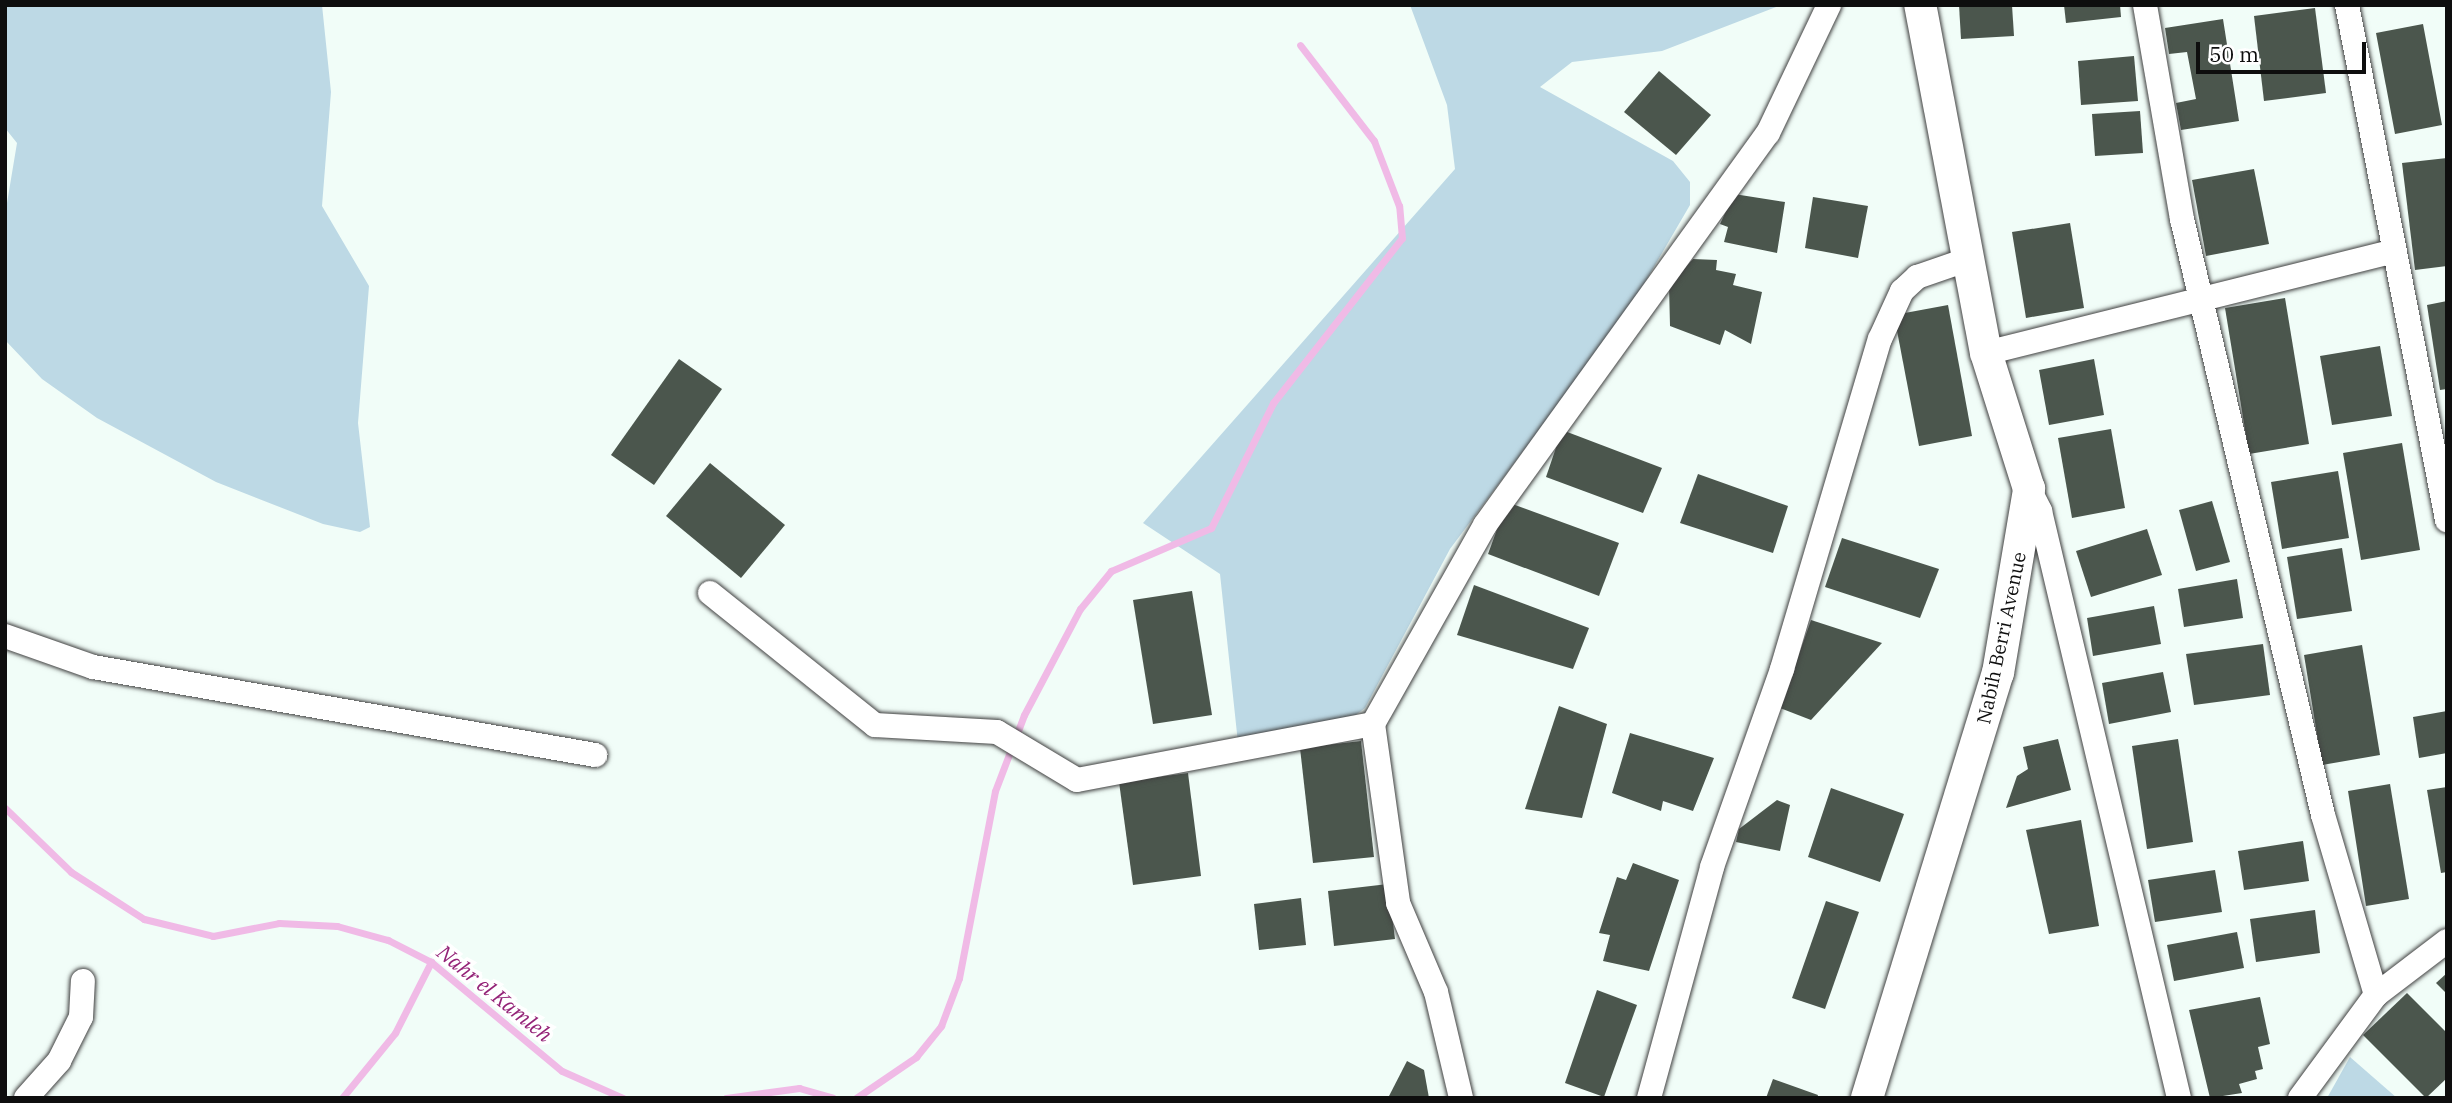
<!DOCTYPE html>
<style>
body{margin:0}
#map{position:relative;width:2452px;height:1103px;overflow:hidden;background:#f1fdf8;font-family:"IBM Plex Serif",serif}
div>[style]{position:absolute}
.green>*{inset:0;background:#bdd9e5}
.stream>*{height:7px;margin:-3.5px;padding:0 3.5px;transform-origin:3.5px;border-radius:3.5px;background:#f0bae6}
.building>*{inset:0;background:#4b564d}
.roads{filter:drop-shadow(0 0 2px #414141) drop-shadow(0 0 2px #414141)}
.minor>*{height:24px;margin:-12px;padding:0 12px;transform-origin:12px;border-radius:12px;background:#fff}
.tertiary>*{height:32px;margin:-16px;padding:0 16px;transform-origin:16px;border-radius:16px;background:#fff}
span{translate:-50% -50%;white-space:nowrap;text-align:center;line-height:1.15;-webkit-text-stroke:7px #fff;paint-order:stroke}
.street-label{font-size:19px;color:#0e0e0e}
.water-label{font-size:21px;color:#942478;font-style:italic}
.frame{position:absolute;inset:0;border:7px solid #0e0e0e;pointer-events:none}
.scale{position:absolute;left:2196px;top:42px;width:170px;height:32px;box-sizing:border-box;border:4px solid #0e0e0e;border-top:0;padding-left:9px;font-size:21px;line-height:24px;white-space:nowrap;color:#0e0e0e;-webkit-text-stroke:5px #fff;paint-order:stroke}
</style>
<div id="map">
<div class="green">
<div style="clip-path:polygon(5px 5px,322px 5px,331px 92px,322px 206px,369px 286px,358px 423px,370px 527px,360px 532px,323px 524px,216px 482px,97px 418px,42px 379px,5px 340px,5px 215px,17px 143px,5px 128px)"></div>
<div style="clip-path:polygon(1410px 5px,1781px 5px,1662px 51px,1572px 62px,1540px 87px,1673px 161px,1690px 182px,1690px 205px,1630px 308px,1450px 549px,1365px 708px,1349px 720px,1238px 743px,1220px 574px,1143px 523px,1455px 169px,1447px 105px)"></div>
<div style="clip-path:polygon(2350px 1057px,2397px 1098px,2327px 1098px)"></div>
</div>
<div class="stream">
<div style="left:5px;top:808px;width:92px;rotate:44.1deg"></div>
<div style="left:71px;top:872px;width:87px;rotate:32.8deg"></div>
<div style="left:144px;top:919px;width:71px;rotate:13.8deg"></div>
<div style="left:213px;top:936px;width:67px;rotate:-11.1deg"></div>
<div style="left:279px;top:923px;width:58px;rotate:3deg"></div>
<div style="left:337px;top:926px;width:53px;rotate:15.4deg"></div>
<div style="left:388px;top:940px;width:48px;rotate:27.1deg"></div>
<div style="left:431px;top:962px;width:170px;rotate:39.8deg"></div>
<div style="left:562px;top:1071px;width:67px;rotate:23.9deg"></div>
<div style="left:342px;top:1098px;width:84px;rotate:-50.8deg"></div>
<div style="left:395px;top:1033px;width:80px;rotate:-63.1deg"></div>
<div style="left:726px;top:1098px;width:74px;rotate:-7.8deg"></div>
<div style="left:799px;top:1088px;width:35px;rotate:16deg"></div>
<div style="left:856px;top:1098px;width:73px;rotate:-34.3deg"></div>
<div style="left:916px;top:1057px;width:40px;rotate:-51deg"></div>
<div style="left:941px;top:1026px;width:51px;rotate:-69.4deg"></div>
<div style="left:959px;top:978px;width:190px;rotate:-79.1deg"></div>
<div style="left:995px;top:791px;width:81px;rotate:-69.1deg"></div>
<div style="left:1024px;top:715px;width:120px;rotate:-62.2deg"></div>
<div style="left:1080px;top:609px;width:49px;rotate:-50.8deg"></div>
<div style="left:1111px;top:571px;width:109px;rotate:-23.3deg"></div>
<div style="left:1211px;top:528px;width:140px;rotate:-63.6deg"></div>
<div style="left:1273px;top:403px;width:209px;rotate:-52deg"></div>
<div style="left:1402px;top:238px;width:32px;rotate:-95deg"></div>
<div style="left:1399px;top:206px;width:70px;rotate:-111deg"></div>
<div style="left:1374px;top:141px;width:121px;rotate:-127.6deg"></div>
</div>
<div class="building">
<div style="clip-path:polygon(1959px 5px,2012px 5px,2014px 36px,1961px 39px)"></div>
<div style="clip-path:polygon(2064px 5px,2120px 5px,2121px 17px,2066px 23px)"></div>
<div style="clip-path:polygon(2315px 8px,2326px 93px,2264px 101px,2254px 16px)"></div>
<div style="clip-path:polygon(2223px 19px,2239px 121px,2181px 130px,2176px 103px,2196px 99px,2187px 52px,2169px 54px,2165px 28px)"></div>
<div style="clip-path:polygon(2423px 24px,2442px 125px,2395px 134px,2376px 33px)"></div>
<div style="clip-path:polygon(2134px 56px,2138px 101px,2081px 105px,2078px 61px)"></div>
<div style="clip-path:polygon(1659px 71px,1711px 115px,1676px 155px,1624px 112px)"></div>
<div style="clip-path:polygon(2140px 111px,2143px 153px,2095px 156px,2092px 114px)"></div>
<div style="clip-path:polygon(2447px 158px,2447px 266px,2415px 270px,2402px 163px)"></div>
<div style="clip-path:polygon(2254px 169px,2269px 244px,2206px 256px,2192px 180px)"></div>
<div style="clip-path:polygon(1734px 194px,1785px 202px,1777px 253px,1724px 242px,1728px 227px,1720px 224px)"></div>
<div style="clip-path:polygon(1813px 197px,1868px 206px,1858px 258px,1805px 248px)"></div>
<div style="clip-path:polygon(2070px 223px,2084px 308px,2026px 318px,2012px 232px)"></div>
<div style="clip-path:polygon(1693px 259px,1717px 260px,1716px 270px,1736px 274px,1733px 285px,1762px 292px,1751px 344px,1725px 330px,1720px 345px,1670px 326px,1669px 285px)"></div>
<div style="clip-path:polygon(2285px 298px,2309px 444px,2249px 454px,2225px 308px)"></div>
<div style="clip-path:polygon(2447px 301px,2447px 389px,2440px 390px,2427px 305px)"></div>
<div style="clip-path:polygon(1948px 305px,1972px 436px,1919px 446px,1894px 315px)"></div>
<div style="clip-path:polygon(2380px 346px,2392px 416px,2332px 425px,2320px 356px)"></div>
<div style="clip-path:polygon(679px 359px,722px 389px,654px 485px,611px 455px)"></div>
<div style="clip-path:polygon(2094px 359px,2104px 415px,2049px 425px,2039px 370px)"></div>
<div style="clip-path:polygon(2111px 429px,2125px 508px,2072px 518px,2058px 438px)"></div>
<div style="clip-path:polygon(1562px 430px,1662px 468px,1643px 513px,1546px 477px)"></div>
<div style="clip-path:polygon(2402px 443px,2420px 550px,2361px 560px,2343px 453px)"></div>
<div style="clip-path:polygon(710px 463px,785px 525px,741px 578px,666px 516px)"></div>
<div style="clip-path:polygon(2338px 471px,2349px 538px,2282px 549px,2271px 482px)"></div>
<div style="clip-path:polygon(1698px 474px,1788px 506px,1773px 553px,1680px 523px)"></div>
<div style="clip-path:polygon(2212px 501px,2230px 562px,2196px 571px,2179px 510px)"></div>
<div style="clip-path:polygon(1507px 502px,1619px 543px,1599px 596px,1488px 554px)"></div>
<div style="clip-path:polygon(2147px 529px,2162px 575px,2091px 597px,2076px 551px)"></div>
<div style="clip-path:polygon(1842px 538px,1939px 569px,1920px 618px,1825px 587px)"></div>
<div style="clip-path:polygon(2342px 548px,2352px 611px,2297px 619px,2287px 557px)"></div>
<div style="clip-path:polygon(2237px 579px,2243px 618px,2184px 627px,2178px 589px)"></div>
<div style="clip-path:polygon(1474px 585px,1589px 628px,1573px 669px,1457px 635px)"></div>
<div style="clip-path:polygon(1192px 591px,1212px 715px,1153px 724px,1133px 600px)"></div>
<div style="clip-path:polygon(2154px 606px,2161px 644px,2093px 656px,2087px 618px)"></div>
<div style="clip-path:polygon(1811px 620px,1882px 643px,1811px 720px,1780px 708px)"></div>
<div style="clip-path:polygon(2263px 644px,2270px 695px,2194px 705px,2186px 654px)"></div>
<div style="clip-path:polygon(2362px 645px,2380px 755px,2322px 765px,2304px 655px)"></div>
<div style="clip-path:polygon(2163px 672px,2171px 712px,2109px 724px,2102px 683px)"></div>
<div style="clip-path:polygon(1559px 706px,1607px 724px,1582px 818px,1525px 809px)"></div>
<div style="clip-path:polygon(2447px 711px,2447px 753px,2419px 758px,2413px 717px)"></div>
<div style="clip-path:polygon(1630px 733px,1714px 758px,1693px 811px,1663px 801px,1661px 811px,1612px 793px)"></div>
<div style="clip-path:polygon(2058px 739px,2071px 790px,2006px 808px,2017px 776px,2028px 769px,2023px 747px)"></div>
<div style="clip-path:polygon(2178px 739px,2193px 842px,2147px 849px,2132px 746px)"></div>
<div style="clip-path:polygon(1361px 741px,1374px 857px,1313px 863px,1300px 748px)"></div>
<div style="clip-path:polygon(1188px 773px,1201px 876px,1133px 885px,1119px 782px)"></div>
<div style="clip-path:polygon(2390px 784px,2409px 899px,2366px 906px,2348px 791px)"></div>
<div style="clip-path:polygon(2447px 787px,2447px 872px,2441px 873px,2427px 790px)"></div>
<div style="clip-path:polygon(1831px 788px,1904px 814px,1880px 882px,1808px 857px)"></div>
<div style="clip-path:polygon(1777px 800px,1790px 805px,1780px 851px,1736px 842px,1739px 829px)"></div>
<div style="clip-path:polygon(2081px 820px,2099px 926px,2049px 934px,2026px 830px)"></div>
<div style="clip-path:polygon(2303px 841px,2309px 881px,2244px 890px,2238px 851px)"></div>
<div style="clip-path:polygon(1633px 863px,1679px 880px,1649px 971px,1603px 961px,1610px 935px,1599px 933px,1617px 877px,1626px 880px)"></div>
<div style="clip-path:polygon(2215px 870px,2222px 912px,2155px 922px,2148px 880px)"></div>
<div style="clip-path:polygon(1388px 884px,1395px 939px,1334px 946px,1328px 891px)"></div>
<div style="clip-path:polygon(1301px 898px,1306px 945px,1259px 950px,1254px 904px)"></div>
<div style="clip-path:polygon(1826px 901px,1859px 912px,1825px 1009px,1792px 998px)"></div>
<div style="clip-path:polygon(2315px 910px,2320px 953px,2256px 962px,2250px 919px)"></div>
<div style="clip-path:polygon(2237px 932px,2244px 968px,2174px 981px,2167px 945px)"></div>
<div style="clip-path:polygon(2447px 973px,2447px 994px,2436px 983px)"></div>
<div style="clip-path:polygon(1597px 990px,1637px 1005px,1604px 1097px,1565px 1083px)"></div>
<div style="clip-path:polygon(2407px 993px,2447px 1033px,2447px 1078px,2426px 1098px,2363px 1035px)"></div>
<div style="clip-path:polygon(2260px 997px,2270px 1044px,2258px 1047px,2263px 1069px,2255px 1071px,2257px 1079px,2239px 1084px,2242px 1093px,2210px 1098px,2189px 1010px)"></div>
<div style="clip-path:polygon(1407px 1061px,1424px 1070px,1429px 1098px,1388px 1098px)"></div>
<div style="clip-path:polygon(1773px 1079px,1818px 1095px,1817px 1098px,1766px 1098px)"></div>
</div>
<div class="roads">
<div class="minor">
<div style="left:2145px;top:5px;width:217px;rotate:80.2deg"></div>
<div style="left:2182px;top:219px;width:612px;rotate:76.69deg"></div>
<div style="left:2323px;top:815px;width:188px;rotate:73.6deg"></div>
<div style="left:2347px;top:5px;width:525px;rotate:79.01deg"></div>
<div style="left:1986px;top:353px;width:418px;rotate:-14deg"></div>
<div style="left:2029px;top:489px;width:25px;rotate:63deg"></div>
<div style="left:2040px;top:511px;width:603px;rotate:76.68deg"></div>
<div style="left:710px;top:593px;width:211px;rotate:38.7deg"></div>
<div style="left:875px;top:725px;width:122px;rotate:3.3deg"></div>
<div style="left:997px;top:732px;width:93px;rotate:31deg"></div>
<div style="left:1077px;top:780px;width:301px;rotate:-10.7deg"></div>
<div style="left:1373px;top:724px;width:228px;rotate:-60.6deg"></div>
<div style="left:1485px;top:525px;width:483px;rotate:-54.2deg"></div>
<div style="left:1768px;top:133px;width:142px;rotate:-64.5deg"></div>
<div style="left:5px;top:636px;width:93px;rotate:19.4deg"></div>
<div style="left:93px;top:667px;width:510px;rotate:9.94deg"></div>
<div style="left:1373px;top:724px;width:181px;rotate:82deg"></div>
<div style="left:1398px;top:903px;width:97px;rotate:66.9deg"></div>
<div style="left:1436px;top:992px;width:109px;rotate:76.7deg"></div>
<div style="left:26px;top:1098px;width:50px;rotate:-48.3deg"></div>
<div style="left:59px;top:1061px;width:49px;rotate:-63.4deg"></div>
<div style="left:81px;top:1017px;width:36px;rotate:-87deg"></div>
<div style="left:1649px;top:1098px;width:239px;rotate:-74.7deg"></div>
<div style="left:1712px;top:867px;width:210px;rotate:-70.5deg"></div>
<div style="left:1782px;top:669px;width:344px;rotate:-73.5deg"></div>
<div style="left:1880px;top:339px;width:53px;rotate:-65.4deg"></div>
<div style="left:1902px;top:291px;width:21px;rotate:-43deg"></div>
<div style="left:1917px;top:277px;width:55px;rotate:-19.1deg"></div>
<div style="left:2300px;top:1098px;width:128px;rotate:-53.6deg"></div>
<div style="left:2376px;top:995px;width:89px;rotate:-37.3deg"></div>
</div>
<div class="tertiary">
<div style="left:1867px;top:1098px;width:445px;rotate:-72.9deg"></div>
<div style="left:1998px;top:673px;width:187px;rotate:-80.4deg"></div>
<div style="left:2029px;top:489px;width:143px;rotate:-107.5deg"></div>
<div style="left:1986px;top:353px;width:354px;rotate:-100.7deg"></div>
</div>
</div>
<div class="street-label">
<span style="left:2002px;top:638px;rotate:-78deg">Nabih Berri Avenue</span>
</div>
<div class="water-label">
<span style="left:495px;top:993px;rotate:39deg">Nahr el Kamleh</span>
</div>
<div class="frame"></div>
<div class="scale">50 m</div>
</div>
